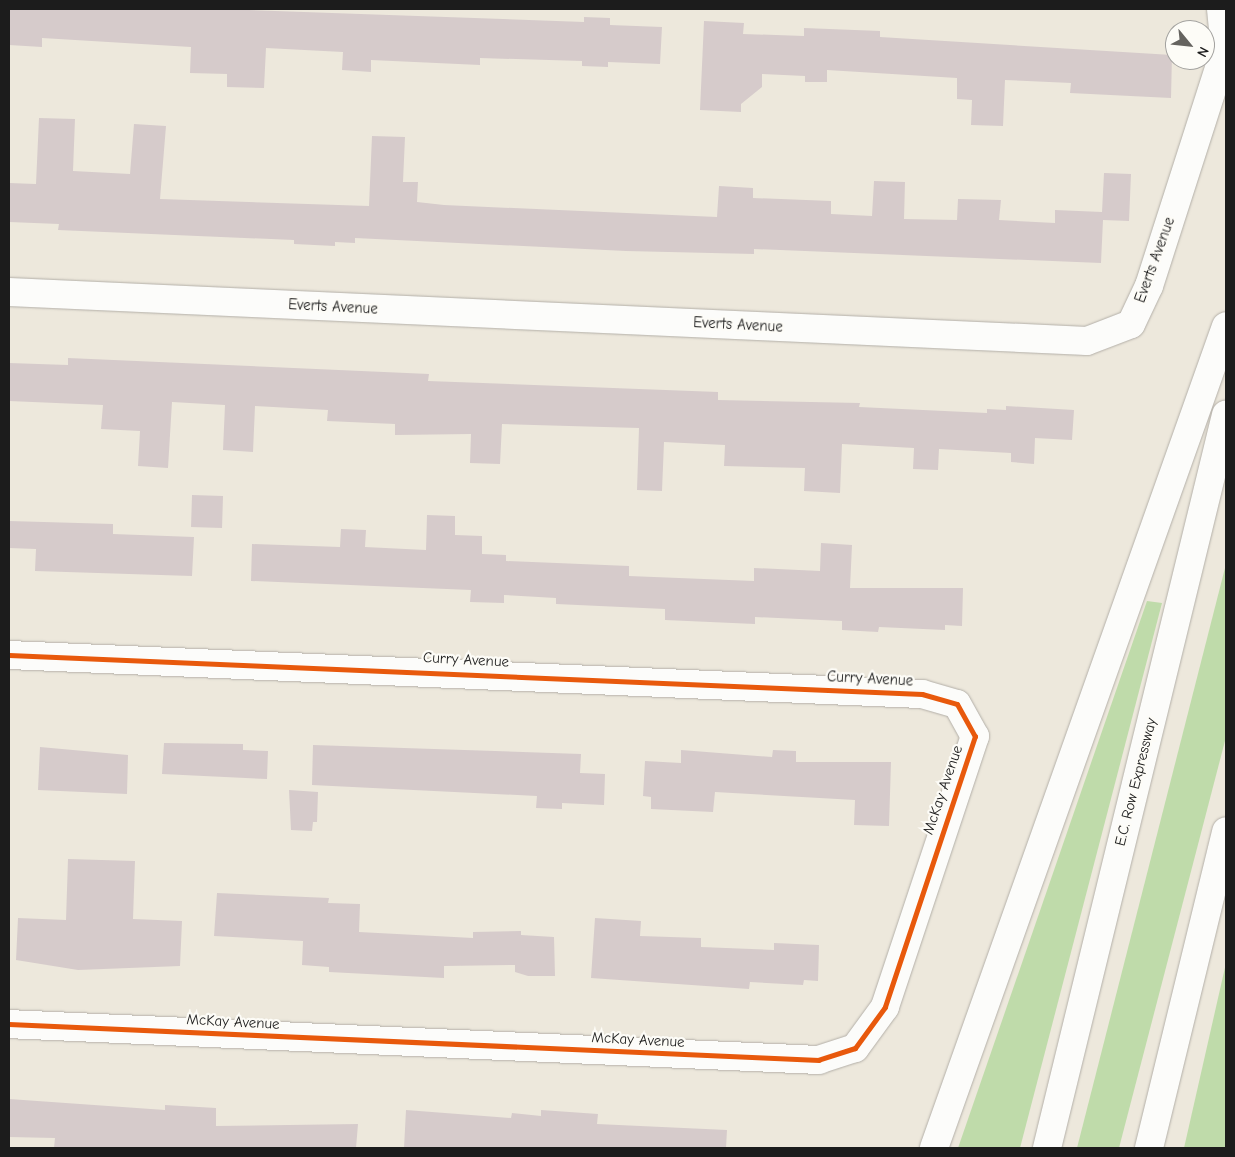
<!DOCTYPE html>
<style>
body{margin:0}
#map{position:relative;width:1235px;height:1157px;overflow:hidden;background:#ede8dc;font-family:"Comic Neue",sans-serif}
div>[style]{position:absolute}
.green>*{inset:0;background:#bfdbaa}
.building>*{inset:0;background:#d6cbcb}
.roads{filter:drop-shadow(0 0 1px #b3afa8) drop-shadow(0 0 1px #b3afa8)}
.minor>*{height:28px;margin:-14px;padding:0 14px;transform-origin:14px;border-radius:14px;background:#fcfcfa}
.highway>*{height:28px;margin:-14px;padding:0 14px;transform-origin:14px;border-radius:14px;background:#fcfcfa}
.cycleway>*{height:5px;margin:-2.5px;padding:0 2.5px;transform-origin:2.5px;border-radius:2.5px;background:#e8590c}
span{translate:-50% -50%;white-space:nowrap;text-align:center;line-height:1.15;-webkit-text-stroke:4.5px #fdfcf7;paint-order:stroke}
.street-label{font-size:15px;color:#1c1c1c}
.frame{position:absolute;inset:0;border:10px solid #1c1c1c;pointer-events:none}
.north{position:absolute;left:1165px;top:20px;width:50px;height:50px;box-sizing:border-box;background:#fdfcf7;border:1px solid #a3a29f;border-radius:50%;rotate:118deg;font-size:14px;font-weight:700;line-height:20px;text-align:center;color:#1c1c1c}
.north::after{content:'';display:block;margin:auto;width:18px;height:22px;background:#65635f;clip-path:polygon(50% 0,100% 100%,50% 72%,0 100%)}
</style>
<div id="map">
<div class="green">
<div style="clip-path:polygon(1226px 564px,1226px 737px,1119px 1148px,1077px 1148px)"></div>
<div style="clip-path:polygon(1147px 601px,1162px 603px,1020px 1148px,958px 1148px)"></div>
<div style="clip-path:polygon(1226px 963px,1226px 1148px,1184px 1148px)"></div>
</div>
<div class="building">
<div style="clip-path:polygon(9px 9px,222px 9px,584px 22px,584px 17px,610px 18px,610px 25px,662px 27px,660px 64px,608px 62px,608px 67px,582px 66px,582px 61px,480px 58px,480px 65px,371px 60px,371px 72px,342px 70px,343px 52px,266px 48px,264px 88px,227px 87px,227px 74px,190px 73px,191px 47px,42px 38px,42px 47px,9px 45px)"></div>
<div style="clip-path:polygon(704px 21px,744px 23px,743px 34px,804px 36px,804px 28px,880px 31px,880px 37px,1172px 55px,1171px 98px,1070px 93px,1071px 83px,1005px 80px,1003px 126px,971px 125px,972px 100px,957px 99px,957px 78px,827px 70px,827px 82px,805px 82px,805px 76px,762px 74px,762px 87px,741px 104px,741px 112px,700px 110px)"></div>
<div style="clip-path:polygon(39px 118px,75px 119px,73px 171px,130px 174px,134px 124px,166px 126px,160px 199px,369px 206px,372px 136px,405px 137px,403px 182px,418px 182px,417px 202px,444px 205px,717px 217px,719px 186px,753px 188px,753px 198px,831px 201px,831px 214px,872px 216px,874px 181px,905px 182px,904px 219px,957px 220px,958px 199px,1001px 200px,999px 220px,1055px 223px,1055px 210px,1102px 212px,1104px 173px,1131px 174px,1129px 221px,1103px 220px,1101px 263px,754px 249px,754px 254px,626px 251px,355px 238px,355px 243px,335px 242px,335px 246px,294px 244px,294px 240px,58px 230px,59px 224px,9px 222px,9px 183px,36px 184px)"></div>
<div style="clip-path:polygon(68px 358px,429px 374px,428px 381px,718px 392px,718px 400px,860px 403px,859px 407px,987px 413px,987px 409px,1006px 410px,1006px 406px,1074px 410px,1072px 440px,1035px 438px,1034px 464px,1011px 462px,1011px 453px,939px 449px,938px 470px,913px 469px,914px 448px,842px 444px,840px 493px,804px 491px,805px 468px,724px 466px,725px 445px,664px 442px,662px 491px,637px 490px,639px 428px,502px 424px,500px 464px,470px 463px,471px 434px,395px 435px,395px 424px,327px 421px,328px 410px,255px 406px,253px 452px,223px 450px,225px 405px,172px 402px,168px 468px,138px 466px,140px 431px,101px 429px,103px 405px,9px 401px,9px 363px,68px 365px)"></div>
<div style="clip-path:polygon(192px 495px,223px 496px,222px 528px,191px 527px)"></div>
<div style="clip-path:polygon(427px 515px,455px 516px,455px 535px,482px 536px,482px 554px,506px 555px,506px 561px,629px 566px,629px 576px,754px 581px,754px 568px,820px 571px,821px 543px,852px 545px,850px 588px,963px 588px,962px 626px,945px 625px,945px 630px,879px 627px,878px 632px,842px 630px,842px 621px,755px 617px,755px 624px,665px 620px,665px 609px,556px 604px,556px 598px,504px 595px,504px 603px,470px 602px,471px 590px,251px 581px,252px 544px,340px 547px,341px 529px,366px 530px,365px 547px,426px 550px)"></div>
<div style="clip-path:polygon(9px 521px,113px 524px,113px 534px,194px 537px,192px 576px,35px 571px,36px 549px,9px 548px)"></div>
<div style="clip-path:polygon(164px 743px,243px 744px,243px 750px,268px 751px,267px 779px,162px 774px)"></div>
<div style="clip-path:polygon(313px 745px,581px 754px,580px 773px,605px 774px,604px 805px,562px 803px,562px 809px,536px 808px,537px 796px,312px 785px)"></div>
<div style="clip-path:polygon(40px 747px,128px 755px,127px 794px,38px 790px)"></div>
<div style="clip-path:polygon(681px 750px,772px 757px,773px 750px,796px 751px,796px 762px,891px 762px,889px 826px,854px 825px,855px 800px,715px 792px,713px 812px,651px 809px,651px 797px,643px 796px,645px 761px,681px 763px)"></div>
<div style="clip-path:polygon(289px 790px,318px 792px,317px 822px,313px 822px,312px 831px,291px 830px)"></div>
<div style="clip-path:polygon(68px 859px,135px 861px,133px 919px,182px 921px,180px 966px,78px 970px,16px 960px,18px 918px,66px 920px)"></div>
<div style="clip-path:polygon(217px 893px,329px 898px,328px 903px,360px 904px,359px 932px,473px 938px,473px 932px,521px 931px,521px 935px,554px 937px,555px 976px,528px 976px,515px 972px,515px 965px,444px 966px,444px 978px,329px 972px,329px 967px,302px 965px,303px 941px,214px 936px)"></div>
<div style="clip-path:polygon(595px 918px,641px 921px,640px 936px,701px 938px,701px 947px,774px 950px,774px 943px,819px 945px,818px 981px,804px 980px,803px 985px,750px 982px,749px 989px,591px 978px)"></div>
<div style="clip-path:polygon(9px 1099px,165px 1110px,165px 1105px,216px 1108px,216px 1126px,358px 1124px,356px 1148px,54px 1148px,55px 1138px,9px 1137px)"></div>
<div style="clip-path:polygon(406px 1110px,511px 1118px,512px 1113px,541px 1116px,541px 1110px,598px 1114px,597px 1124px,727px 1130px,726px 1148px,404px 1148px)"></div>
</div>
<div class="roads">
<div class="minor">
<div style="left:9px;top:292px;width:1079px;rotate:2.6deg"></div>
<div style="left:1087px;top:341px;width:47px;rotate:-21.1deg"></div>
<div style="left:1131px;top:324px;width:42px;rotate:-64.7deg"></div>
<div style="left:1149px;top:286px;width:249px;rotate:-72.2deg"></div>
<div style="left:1225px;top:49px;width:40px;rotate:-95.7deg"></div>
<div style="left:9px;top:655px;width:914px;rotate:2.45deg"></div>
<div style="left:922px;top:694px;width:36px;rotate:16deg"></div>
<div style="left:957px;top:704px;width:37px;rotate:61deg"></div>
<div style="left:975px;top:736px;width:286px;rotate:108.4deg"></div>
<div style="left:885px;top:1007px;width:51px;rotate:126.2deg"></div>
<div style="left:855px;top:1048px;width:38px;rotate:162deg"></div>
<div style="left:819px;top:1060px;width:811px;rotate:-177.46deg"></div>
</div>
<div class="highway">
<div style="left:934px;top:1148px;width:872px;rotate:-70.44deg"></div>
<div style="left:1047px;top:1148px;width:755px;rotate:-76.28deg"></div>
<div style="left:1149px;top:1148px;width:326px;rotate:-76.3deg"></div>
</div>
</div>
<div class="cycleway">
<div style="left:9px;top:655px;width:914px;rotate:2.45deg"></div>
<div style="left:922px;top:694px;width:36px;rotate:16deg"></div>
<div style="left:957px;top:704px;width:37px;rotate:61deg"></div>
<div style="left:975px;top:736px;width:286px;rotate:108.4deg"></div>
<div style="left:885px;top:1007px;width:51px;rotate:126.2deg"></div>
<div style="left:855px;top:1048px;width:38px;rotate:162deg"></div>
<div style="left:819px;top:1060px;width:811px;rotate:-177.46deg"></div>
</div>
<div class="street-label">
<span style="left:1155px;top:260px;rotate:-70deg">Everts Avenue</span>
<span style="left:333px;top:307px;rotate:3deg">Everts Avenue</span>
<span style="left:738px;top:325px;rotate:3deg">Everts Avenue</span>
<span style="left:466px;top:660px;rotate:3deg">Curry Avenue</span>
<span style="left:870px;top:679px;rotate:3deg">Curry Avenue</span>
<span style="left:1136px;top:782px;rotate:-76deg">E.C. Row Expressway</span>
<span style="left:943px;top:790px;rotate:-71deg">McKay Avenue</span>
<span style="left:233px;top:1022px;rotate:3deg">McKay Avenue</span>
<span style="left:638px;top:1040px;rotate:3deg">McKay Avenue</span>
</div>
<div class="frame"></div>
<div class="north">N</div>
</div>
